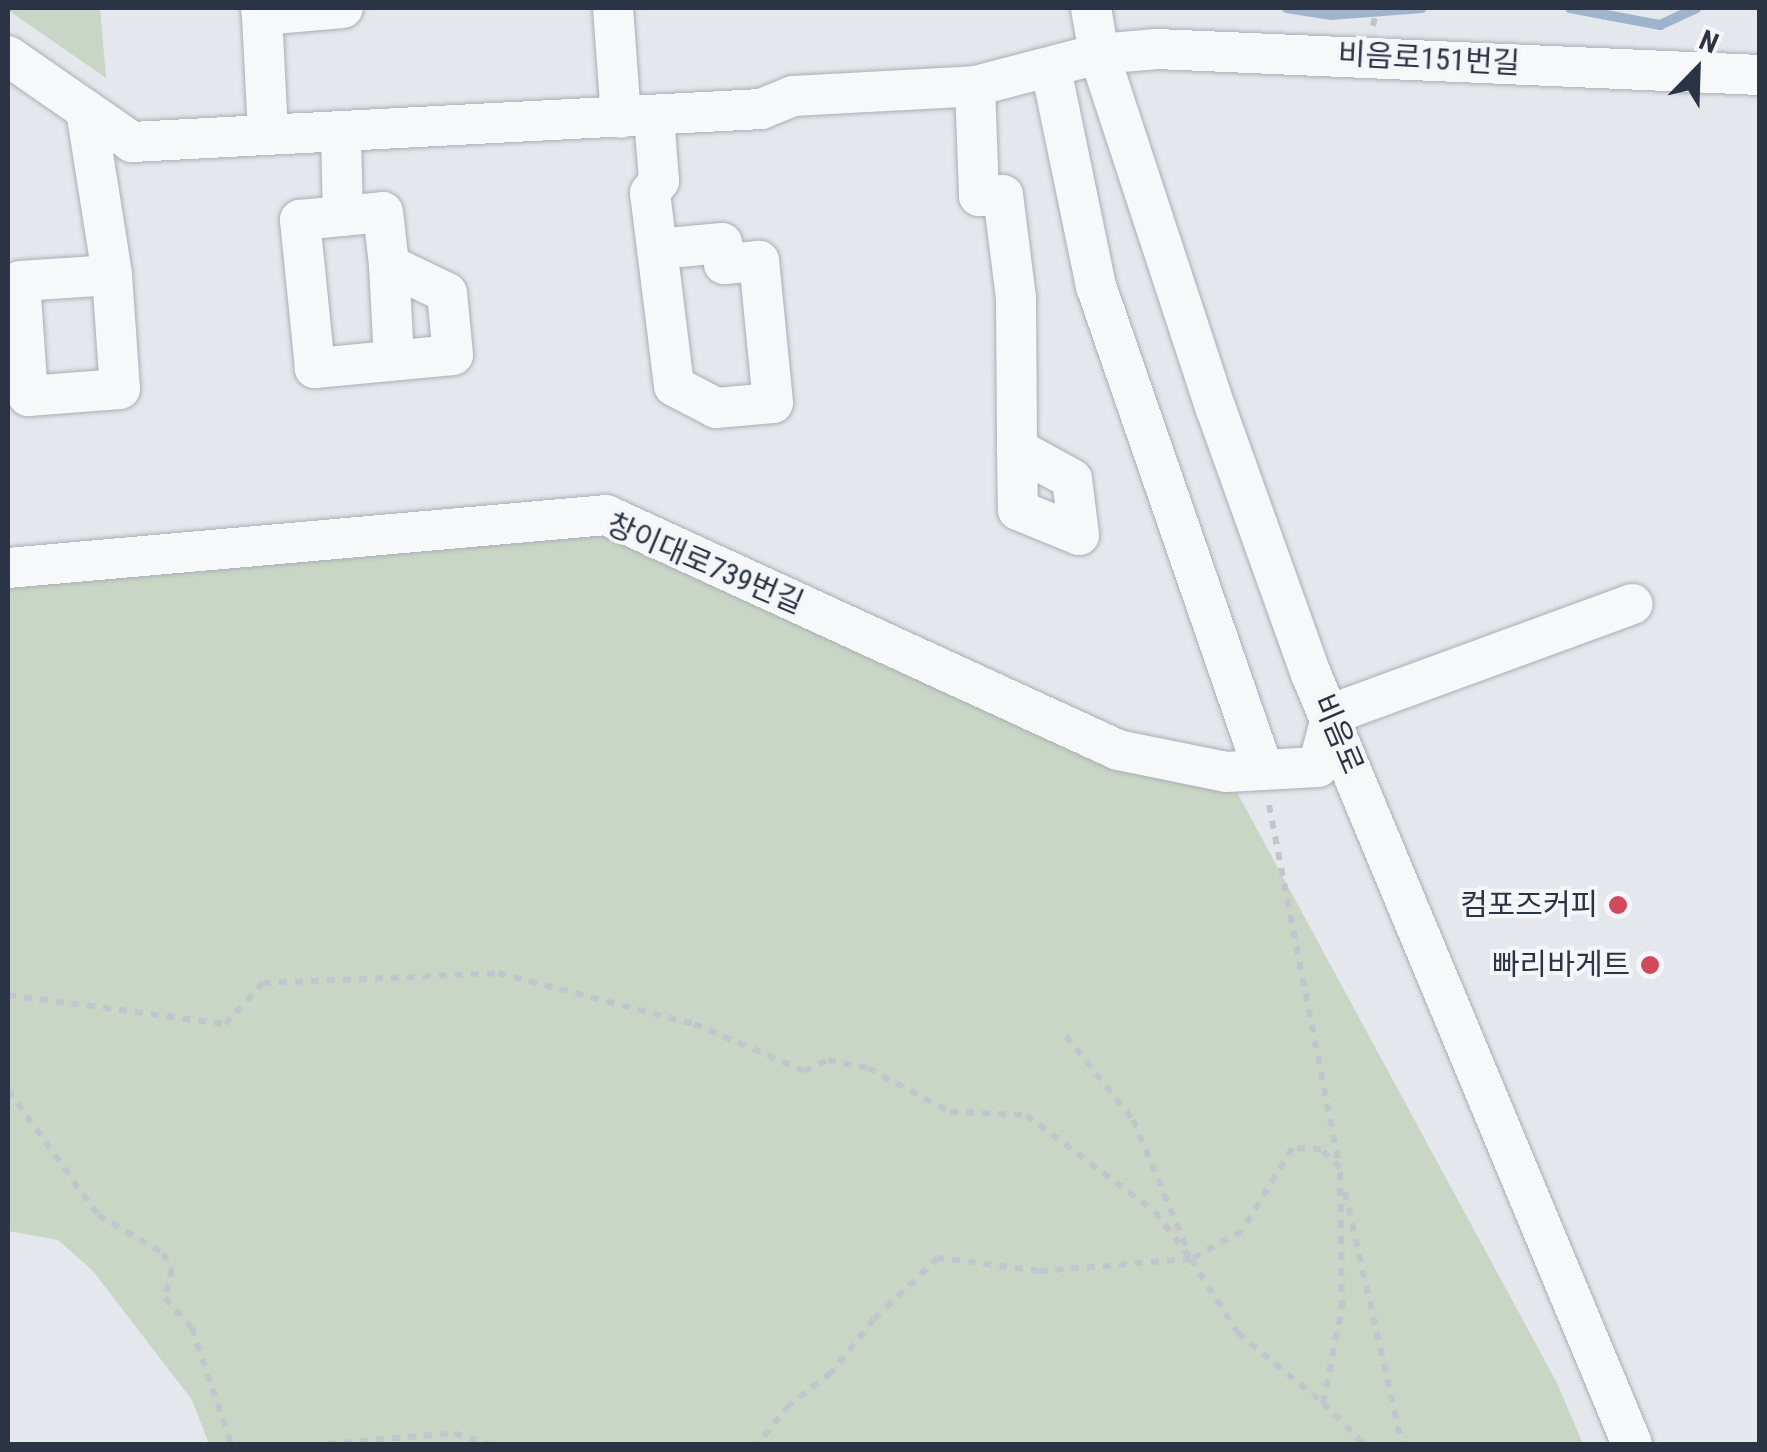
<!DOCTYPE html>
<meta charset="utf-8">
<style>
body{margin:0}
#map{position:relative;width:1767px;height:1452px;overflow:hidden;background:#e4e7ec;font-family:"Roboto Condensed","Noto Sans KR",sans-serif}
div>[style]{position:absolute}
.green>*{inset:0;background:#c9d6c5}
.stream>*{height:10px;margin:-5px;padding:0 5px;transform-origin:5px;border-radius:5px;background:#9fb4cc}
.path>*{height:6px;margin-top:-3px;transform-origin:0;background:repeating-linear-gradient(90deg,#c2c5cb 0 8px,transparent 0 16px)}
.roads{filter:drop-shadow(0 0 2px #a9aeb7) drop-shadow(0 0 2px #a9aeb7)}
.minor>*{height:40px;margin:-20px;padding:0 20px;transform-origin:20px;border-radius:20px;background:#f7f8fa}
.dots>*{width:28px;height:28px;translate:-50% -50%;box-sizing:border-box;border:5px solid #f4f6f9;border-radius:50%}
span{translate:-50% -50%;white-space:nowrap;text-align:center;line-height:1.15;-webkit-text-stroke:8px #f4f6f9;paint-order:stroke}
.street-label{font-size:30px;color:#2b3445}
.poi-label{font-size:30px;color:#2b3445}
.right{translate:-100% -50%;text-align:right}
.frame{position:absolute;inset:0;border:10px solid #2b3445;pointer-events:none}
.north{position:absolute;left:1647px;top:20px;width:100px;height:100px;-webkit-text-stroke:8px #f4f6f9;paint-order:stroke;rotate:23deg;font-size:28px;font-weight:700;line-height:40px;text-align:center;color:#2b3445}
.north::after{content:'';display:block;margin:auto;width:35px;height:45px;background:#2b3445;clip-path:polygon(50% 0,100% 100%,50% 72%,0 100%)}
</style>
<div id="map">
<div class="green">
<div style="clip-path:polygon(100px 8px,106px 78px,8px 10px,8px 8px)"></div>
<div style="clip-path:polygon(606px 515px,1118px 750px,1226px 772px,1557px 1383px,1583px 1444px,209px 1444px,192px 1400px,93px 1271px,58px 1240px,8px 1231px,8px 568px)"></div>
</div>
<div class="stream">
<div style="left:1287px;top:8px;width:45px;rotate:9deg"></div>
<div style="left:1331px;top:15px;width:91px;rotate:-4.4deg"></div>
<div style="left:1570px;top:8px;width:92px;rotate:10.7deg"></div>
<div style="left:1660px;top:25px;width:40px;rotate:-25deg"></div>
</div>
<div class="path">
<div style="left:1373px;top:26px;width:18px;rotate:-77deg"></div>
<div style="left:1269px;top:805px;width:367px;rotate:79deg"></div>
<div style="left:8px;top:995px;width:219px;rotate:7.6deg"></div>
<div style="left:225px;top:1024px;width:56px;rotate:-47.2deg"></div>
<div style="left:263px;top:983px;width:235px;rotate:-2.4deg"></div>
<div style="left:498px;top:973px;width:203px;rotate:14.6deg"></div>
<div style="left:694px;top:1024px;width:120px;rotate:23.1deg"></div>
<div style="left:804px;top:1071px;width:26px;rotate:-25deg"></div>
<div style="left:828px;top:1060px;width:41px;rotate:11.3deg"></div>
<div style="left:868px;top:1068px;width:93px;rotate:28.2deg"></div>
<div style="left:950px;top:1112px;width:76px;rotate:2.3deg"></div>
<div style="left:1026px;top:1115px;width:161px;rotate:36.9deg"></div>
<div style="left:1155px;top:1212px;width:59px;rotate:52.5deg"></div>
<div style="left:1191px;top:1259px;width:88px;rotate:57.6deg"></div>
<div style="left:1238px;top:1333px;width:110px;rotate:39.5deg"></div>
<div style="left:1323px;top:1403px;width:97px;rotate:-78.7deg"></div>
<div style="left:1342px;top:1308px;width:140px;rotate:-90.8deg"></div>
<div style="left:1340px;top:1168px;width:27px;rotate:-135deg"></div>
<div style="left:1321px;top:1149px;width:29px;rotate:-178deg"></div>
<div style="left:1292px;top:1148px;width:97px;rotate:121.1deg"></div>
<div style="left:1242px;top:1231px;width:58px;rotate:151.2deg"></div>
<div style="left:1191px;top:1259px;width:152px;rotate:175.5deg"></div>
<div style="left:1039px;top:1271px;width:102px;rotate:-172.7deg"></div>
<div style="left:938px;top:1258px;width:88px;rotate:136.4deg"></div>
<div style="left:874px;top:1319px;width:69px;rotate:128.5deg"></div>
<div style="left:831px;top:1373px;width:53px;rotate:142.7deg"></div>
<div style="left:789px;top:1405px;width:50px;rotate:128.5deg"></div>
<div style="left:1066px;top:1036px;width:107px;rotate:51.4deg"></div>
<div style="left:1133px;top:1120px;width:144px;rotate:67.2deg"></div>
<div style="left:8px;top:1090px;width:154px;rotate:54.2deg"></div>
<div style="left:98px;top:1215px;width:75px;rotate:30.3deg"></div>
<div style="left:163px;top:1253px;width:18px;rotate:61deg"></div>
<div style="left:172px;top:1269px;width:30px;rotate:104deg"></div>
<div style="left:165px;top:1298px;width:40px;rotate:48deg"></div>
<div style="left:192px;top:1328px;width:122px;rotate:71.4deg"></div>
<div style="left:1345px;top:1192px;width:258px;rotate:77.3deg"></div>
<div style="left:1323px;top:1403px;width:58px;rotate:45deg"></div>
<div style="left:328px;top:1444px;width:126px;rotate:-5deg"></div>
<div style="left:454px;top:1433px;width:36px;rotate:18deg"></div>
</div>
<div class="roads">
<div class="minor">
<div style="left:261px;top:8px;width:7px;rotate:82deg"></div>
<div style="left:262px;top:15px;width:81px;rotate:-4.9deg"></div>
<div style="left:613px;top:8px;width:110px;rotate:85.8deg"></div>
<div style="left:1091px;top:8px;width:47px;rotate:80.1deg"></div>
<div style="left:1099px;top:54px;width:374px;rotate:71.8deg"></div>
<div style="left:1216px;top:409px;width:282px;rotate:70.3deg"></div>
<div style="left:1311px;top:674px;width:834px;rotate:67.37deg"></div>
<div style="left:262px;top:15px;width:119px;rotate:87.1deg"></div>
<div style="left:8px;top:56px;width:151px;rotate:34.7deg"></div>
<div style="left:132px;top:142px;width:630px;rotate:-3deg"></div>
<div style="left:761px;top:109px;width:35px;rotate:-22deg"></div>
<div style="left:793px;top:96px;width:182px;rotate:-3.1deg"></div>
<div style="left:975px;top:86px;width:128px;rotate:-14.5deg"></div>
<div style="left:1099px;top:54px;width:58px;rotate:-4.9deg"></div>
<div style="left:1157px;top:49px;width:604px;rotate:2.47deg"></div>
<div style="left:1051px;top:69px;width:222px;rotate:78.3deg"></div>
<div style="left:1096px;top:286px;width:511px;rotate:70.93deg"></div>
<div style="left:975px;top:86px;width:110px;rotate:87.9deg"></div>
<div style="left:979px;top:196px;width:24px;rotate:-2deg"></div>
<div style="left:1003px;top:195px;width:104px;rotate:82.8deg"></div>
<div style="left:1016px;top:298px;width:151px;rotate:89.6deg"></div>
<div style="left:1017px;top:449px;width:61px;rotate:89.1deg"></div>
<div style="left:1018px;top:510px;width:66px;rotate:22.3deg"></div>
<div style="left:1079px;top:535px;width:56px;rotate:-97.1deg"></div>
<div style="left:1072px;top:479px;width:63px;rotate:-151.4deg"></div>
<div style="left:86px;top:110px;width:167px;rotate:81deg"></div>
<div style="left:112px;top:275px;width:114px;rotate:86deg"></div>
<div style="left:120px;top:389px;width:92px;rotate:175.6deg"></div>
<div style="left:28px;top:396px;width:115px;rotate:-94deg"></div>
<div style="left:20px;top:281px;width:92px;rotate:-3.7deg"></div>
<div style="left:654px;top:117px;width:64px;rotate:85.5deg"></div>
<div style="left:659px;top:181px;width:15px;rotate:127deg"></div>
<div style="left:650px;top:193px;width:56px;rotate:82.9deg"></div>
<div style="left:657px;top:249px;width:138px;rotate:82.9deg"></div>
<div style="left:674px;top:386px;width:47px;rotate:27.6deg"></div>
<div style="left:716px;top:408px;width:57px;rotate:-5deg"></div>
<div style="left:773px;top:403px;width:143px;rotate:-95.6deg"></div>
<div style="left:759px;top:261px;width:35px;rotate:175deg"></div>
<div style="left:724px;top:264px;width:21px;rotate:-95deg"></div>
<div style="left:722px;top:243px;width:65px;rotate:174.7deg"></div>
<div style="left:341px;top:135px;width:81px;rotate:88.6deg"></div>
<div style="left:383px;top:212px;width:53px;rotate:83.5deg"></div>
<div style="left:389px;top:265px;width:64px;rotate:25.8deg"></div>
<div style="left:447px;top:293px;width:62px;rotate:84.5deg"></div>
<div style="left:453px;top:355px;width:139px;rotate:174.6deg"></div>
<div style="left:315px;top:368px;width:149px;rotate:-95.8deg"></div>
<div style="left:300px;top:220px;width:83px;rotate:-5.5deg"></div>
<div style="left:389px;top:265px;width:95px;rotate:87deg"></div>
<div style="left:8px;top:568px;width:600px;rotate:-5.06deg"></div>
<div style="left:606px;top:515px;width:563px;rotate:24.65deg"></div>
<div style="left:1118px;top:750px;width:110px;rotate:11.5deg"></div>
<div style="left:1226px;top:772px;width:92px;rotate:-3.1deg"></div>
<div style="left:1318px;top:767px;width:55px;rotate:-75.2deg"></div>
<div style="left:1332px;top:714px;width:320px;rotate:-20.1deg"></div>
</div>
</div>
<div class="dots">
<div style="left:1618px;top:905px;background:#d1495b"></div>
<div style="left:1650px;top:965px;background:#d1495b"></div>
</div>
<div class="street-label">
<span style="left:1429px;top:59px;rotate:3deg">비음로151번길</span>
<span style="left:705px;top:564px;rotate:23deg">창이대로739번길</span>
<span style="left:1338px;top:734px;rotate:67deg">비음로</span>
</div>
<div class="poi-label">
<span class="right" style="left:1598px;top:905px">컴포즈커피</span>
<span class="right" style="left:1630px;top:965px">빠리바게트</span>
</div>
<div class="frame"></div>
<div class="north">N</div>
</div>
